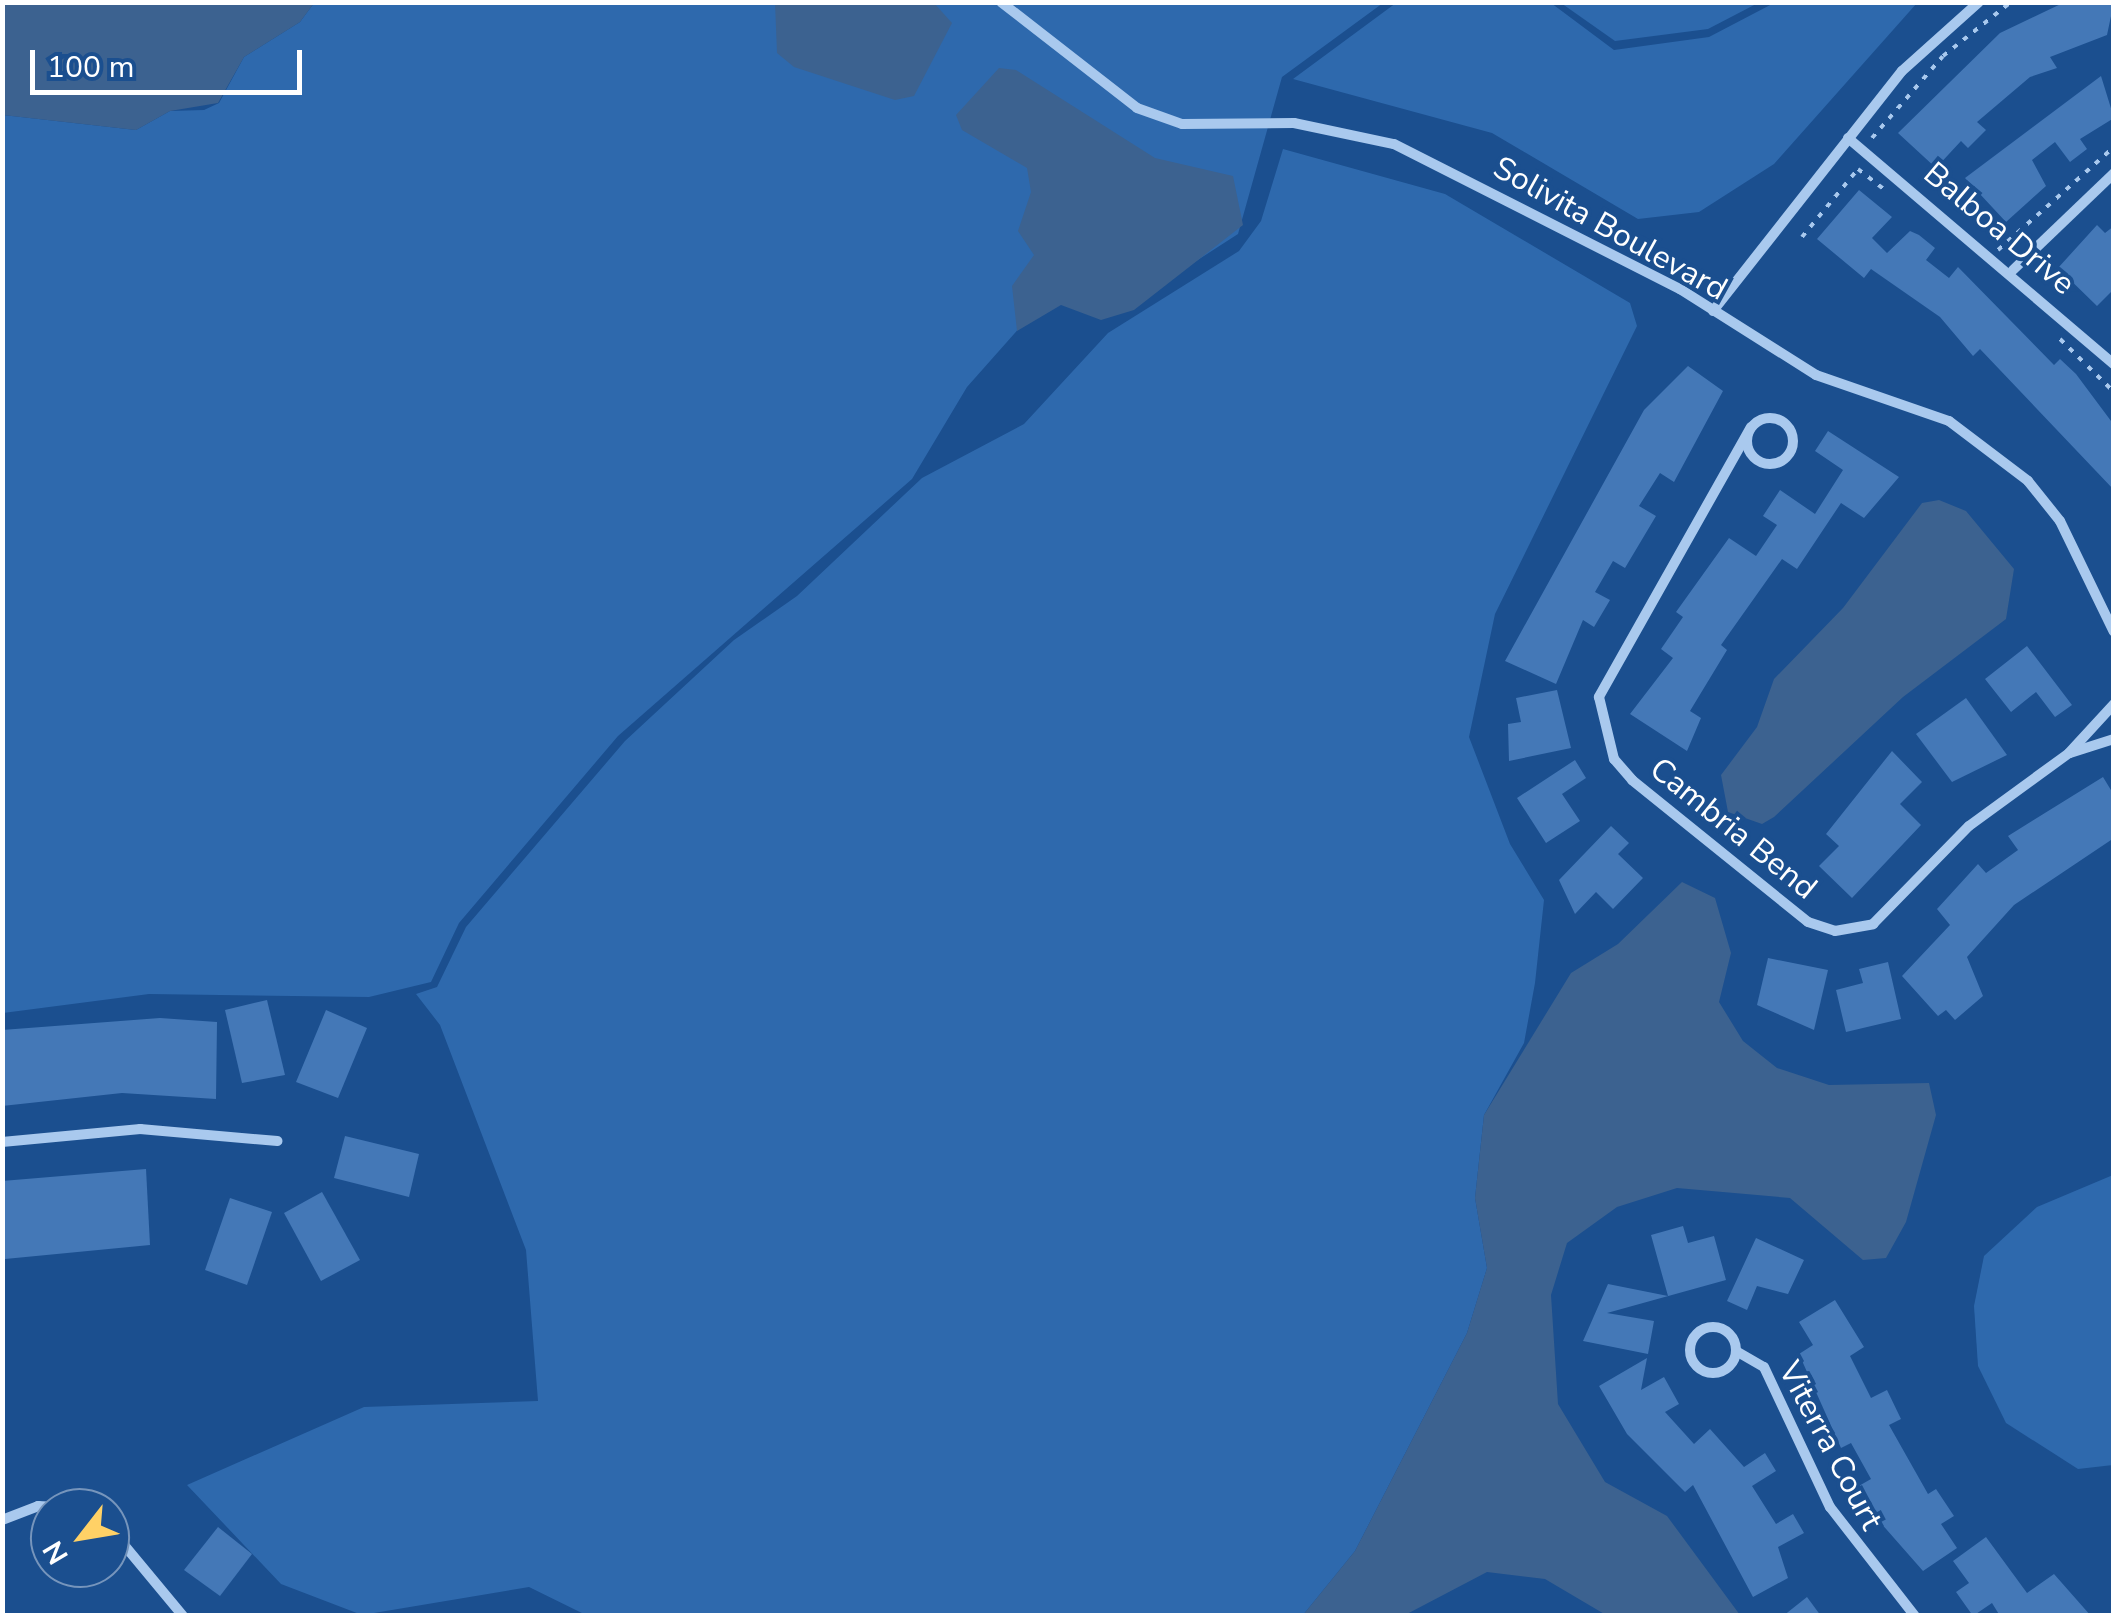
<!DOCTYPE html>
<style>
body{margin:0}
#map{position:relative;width:2116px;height:1618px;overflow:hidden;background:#1b4f8f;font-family:"Nunito Sans",sans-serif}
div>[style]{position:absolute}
.green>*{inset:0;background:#2e69ad}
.water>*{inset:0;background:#3c6290}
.building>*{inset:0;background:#4478b7}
.path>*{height:4px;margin-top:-2px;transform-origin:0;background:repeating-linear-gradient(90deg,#a9c9ee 0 5px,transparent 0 13px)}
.minor>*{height:10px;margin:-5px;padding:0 5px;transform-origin:5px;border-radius:5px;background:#a9c9ee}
.minor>.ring{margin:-5px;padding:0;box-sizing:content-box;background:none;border:10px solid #a9c9ee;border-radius:50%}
span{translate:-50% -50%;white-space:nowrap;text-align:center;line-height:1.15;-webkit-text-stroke:8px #1b4f8f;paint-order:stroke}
.street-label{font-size:32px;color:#fff}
.frame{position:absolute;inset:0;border:5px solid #fff;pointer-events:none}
.north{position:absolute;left:30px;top:1488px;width:100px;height:100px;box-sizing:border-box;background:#1b4f8f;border:2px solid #7695bc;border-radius:50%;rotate:239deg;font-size:28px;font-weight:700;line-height:40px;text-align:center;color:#fff}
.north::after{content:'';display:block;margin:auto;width:35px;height:45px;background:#ffd166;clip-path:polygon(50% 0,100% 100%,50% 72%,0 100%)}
.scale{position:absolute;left:30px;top:50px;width:272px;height:45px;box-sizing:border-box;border:5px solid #fff;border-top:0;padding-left:12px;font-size:30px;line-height:35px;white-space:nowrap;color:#fff;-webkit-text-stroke:8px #1b4f8f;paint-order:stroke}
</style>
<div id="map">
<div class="green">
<div style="clip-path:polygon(314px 3px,1383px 3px,1282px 77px,1238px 234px,1142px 296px,1054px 289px,967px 387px,912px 479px,618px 736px,459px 923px,431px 982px,369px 997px,149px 994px,3px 1013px,3px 115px,136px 130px,170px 111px,204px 110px,219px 103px,244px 57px,300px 22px)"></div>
<div style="clip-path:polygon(1396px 3px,1551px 3px,1614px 50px,1709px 37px,1774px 3px,1917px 3px,1774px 164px,1699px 212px,1638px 219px,1492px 133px,1293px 79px)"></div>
<div style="clip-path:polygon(1561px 3px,1758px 3px,1708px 29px,1615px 41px)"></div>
<div style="clip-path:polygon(1283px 149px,1445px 194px,1630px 303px,1637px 326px,1495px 614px,1469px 737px,1510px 844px,1544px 900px,1535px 983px,1524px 1043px,1484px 1115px,1475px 1198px,1487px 1268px,1467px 1333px,1355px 1551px,1303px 1615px,588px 1616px,529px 1587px,362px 1615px,281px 1584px,187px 1485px,364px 1407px,538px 1401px,526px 1250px,440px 1025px,416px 994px,437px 987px,466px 927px,625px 741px,734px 640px,797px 596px,922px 478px,1024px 424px,1108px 333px,1239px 251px,1261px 221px)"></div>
<div style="clip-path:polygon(2113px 1175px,2113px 1465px,2078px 1469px,2006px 1423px,1978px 1366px,1974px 1306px,1984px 1256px,2037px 1207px)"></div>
</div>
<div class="water">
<div style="clip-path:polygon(2px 3px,314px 3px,300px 22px,244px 57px,218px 103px,170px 111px,136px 130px,3px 115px)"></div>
<div style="clip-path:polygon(775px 3px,934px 3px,952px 23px,914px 96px,895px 100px,794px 67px,777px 53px)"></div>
<div style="clip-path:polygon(999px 68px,1016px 70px,1155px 158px,1233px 176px,1243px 225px,1134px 310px,1101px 320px,1061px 305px,1017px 331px,1012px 286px,1034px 255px,1018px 231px,1031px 192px,1027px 168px,962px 130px,956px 115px)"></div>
<div style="clip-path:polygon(1939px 500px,1966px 511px,2014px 569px,2006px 619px,1903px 697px,1774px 817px,1762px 824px,1728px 812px,1721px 775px,1757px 727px,1774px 679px,1843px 608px,1922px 503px)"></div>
<div style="clip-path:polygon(1682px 882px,1715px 898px,1731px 953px,1719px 1002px,1743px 1041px,1777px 1068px,1829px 1085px,1929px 1083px,1936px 1115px,1906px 1222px,1886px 1258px,1863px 1260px,1790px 1198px,1677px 1188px,1617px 1207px,1567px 1243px,1551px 1295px,1558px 1404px,1605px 1482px,1667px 1516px,1740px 1615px,1606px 1615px,1545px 1579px,1487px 1572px,1405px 1615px,1303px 1615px,1355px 1551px,1467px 1333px,1487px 1268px,1475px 1198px,1484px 1115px,1571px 973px,1618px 944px)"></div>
</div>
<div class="building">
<div style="clip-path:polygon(2065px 2px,2114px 2px,2107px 35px,2050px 57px,2057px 68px,2030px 77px,1977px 122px,1986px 130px,1968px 148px,1961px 141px,1936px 168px,1898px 133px,2000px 33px)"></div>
<div style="clip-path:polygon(2101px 76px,2114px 118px,2080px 139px,2087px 149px,2070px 162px,2055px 142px,2032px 160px,2046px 186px,2006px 222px,1965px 178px)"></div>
<div style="clip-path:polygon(1859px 190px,1892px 217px,1872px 238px,1887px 253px,1910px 231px,1919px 235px,1935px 248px,1926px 260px,1949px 278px,1958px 267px,2054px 365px,2060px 359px,2076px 374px,2114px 425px,2114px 490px,1980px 349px,1973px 356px,1940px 317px,1871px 269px,1864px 278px,1817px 239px)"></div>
<div style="clip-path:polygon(2097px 225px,2105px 233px,2114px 226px,2114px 289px,2097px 306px,2058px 268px)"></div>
<div style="clip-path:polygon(1688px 366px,1723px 391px,1674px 482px,1660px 473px,1639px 506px,1656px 516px,1625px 568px,1613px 561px,1595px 592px,1610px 600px,1594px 627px,1583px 620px,1556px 684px,1505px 661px,1644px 410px)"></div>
<div style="clip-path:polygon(1828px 431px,1899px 477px,1864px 518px,1841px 503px,1797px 569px,1782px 559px,1721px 645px,1727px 650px,1690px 711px,1701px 718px,1687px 751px,1630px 714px,1673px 658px,1661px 649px,1683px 617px,1676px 612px,1729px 538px,1756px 556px,1777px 525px,1763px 516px,1780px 490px,1815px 514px,1843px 470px,1815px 451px)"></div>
<div style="clip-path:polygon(2027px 646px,2072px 705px,2055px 717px,2036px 692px,2011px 712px,1985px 679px)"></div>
<div style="clip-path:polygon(1557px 690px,1571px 748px,1509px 761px,1508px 724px,1521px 722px,1516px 698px)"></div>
<div style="clip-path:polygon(1966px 698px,2007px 755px,1952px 782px,1916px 734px)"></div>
<div style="clip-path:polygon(1892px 751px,1922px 782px,1900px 804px,1921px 825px,1852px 898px,1819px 866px,1839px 846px,1826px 834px)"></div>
<div style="clip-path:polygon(1575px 760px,1586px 778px,1562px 794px,1580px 821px,1546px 843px,1517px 798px)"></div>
<div style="clip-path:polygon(2103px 777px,2114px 795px,2114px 838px,2014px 905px,1967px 957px,1983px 996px,1955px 1020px,1946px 1010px,1938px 1016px,1902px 976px,1950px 925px,1937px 909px,1978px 864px,1986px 873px,2018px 850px,2008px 836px)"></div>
<div style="clip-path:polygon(1611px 826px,1629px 843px,1618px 854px,1643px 878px,1613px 909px,1596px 892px,1575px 914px,1559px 880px)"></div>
<div style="clip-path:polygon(1768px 958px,1828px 970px,1814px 1030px,1757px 1005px)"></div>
<div style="clip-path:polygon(1888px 962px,1901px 1019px,1846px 1032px,1836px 990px,1863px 983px,1859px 969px)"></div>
<div style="clip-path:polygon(267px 1000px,285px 1075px,242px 1083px,225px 1010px)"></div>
<div style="clip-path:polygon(326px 1010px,367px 1028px,338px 1098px,296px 1082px)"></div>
<div style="clip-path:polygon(160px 1018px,217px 1022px,216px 1099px,122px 1093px,2px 1106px,2px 1030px)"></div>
<div style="clip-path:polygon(345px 1136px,419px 1154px,409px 1197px,334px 1178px)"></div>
<div style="clip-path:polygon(146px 1169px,150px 1245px,5px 1259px,2px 1181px)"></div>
<div style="clip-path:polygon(322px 1192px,360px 1260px,321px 1281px,284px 1213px)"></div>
<div style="clip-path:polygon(230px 1198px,272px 1212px,247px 1285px,205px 1270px)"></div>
<div style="clip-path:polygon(1683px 1226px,1688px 1243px,1714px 1236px,1726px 1280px,1607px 1313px,1654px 1321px,1648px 1354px,1583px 1341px,1608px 1284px,1668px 1296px,1651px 1235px)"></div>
<div style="clip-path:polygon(1756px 1238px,1804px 1260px,1788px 1294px,1757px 1286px,1747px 1310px,1727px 1301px)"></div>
<div style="clip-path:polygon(1835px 1300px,1864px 1347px,1850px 1356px,1871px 1398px,1887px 1390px,1901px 1419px,1889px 1425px,1928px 1494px,1936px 1489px,1954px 1516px,1941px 1524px,1957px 1548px,1923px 1571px,1872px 1513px,1857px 1487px,1871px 1479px,1851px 1443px,1841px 1448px,1799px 1354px,1813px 1345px,1799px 1322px)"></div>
<div style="clip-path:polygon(1647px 1358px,1641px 1390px,1664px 1377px,1679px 1404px,1665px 1412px,1694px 1444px,1710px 1429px,1744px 1467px,1765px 1453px,1776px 1471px,1752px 1486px,1776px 1524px,1793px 1514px,1804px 1533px,1778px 1547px,1788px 1578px,1753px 1597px,1693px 1485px,1685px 1492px,1627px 1434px,1599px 1386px)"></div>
<div style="clip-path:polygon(218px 1527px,252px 1554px,220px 1596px,184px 1570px)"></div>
<div style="clip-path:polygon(1986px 1537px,2027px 1593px,2054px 1574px,2091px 1616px,2000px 1616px,1992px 1603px,1973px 1616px,1956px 1592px,1969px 1583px,1953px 1561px)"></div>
<div style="clip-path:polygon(1807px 1597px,1821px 1616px,1783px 1616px)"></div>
</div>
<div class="path">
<div style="left:1872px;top:138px;width:108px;rotate:-49.1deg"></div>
<div style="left:1943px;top:56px;width:87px;rotate:-38.5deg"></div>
<div style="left:1858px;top:169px;width:36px;rotate:38deg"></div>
<div style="left:1802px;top:237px;width:88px;rotate:-50.5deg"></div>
<div style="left:1998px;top:250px;width:155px;rotate:-41.6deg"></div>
<div style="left:2060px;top:339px;width:76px;rotate:44.5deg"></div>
</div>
<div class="minor">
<div style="left:1001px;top:2px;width:172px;rotate:37.9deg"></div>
<div style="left:1137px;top:108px;width:48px;rotate:19.6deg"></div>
<div style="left:1182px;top:124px;width:112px;rotate:-0.5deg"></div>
<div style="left:1294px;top:123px;width:102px;rotate:11.9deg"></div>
<div style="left:1394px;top:144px;width:321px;rotate:26.9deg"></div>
<div style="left:1680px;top:289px;width:161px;rotate:32.3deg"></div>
<div style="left:1816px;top:375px;width:141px;rotate:19.1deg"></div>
<div style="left:1949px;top:421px;width:99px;rotate:37.2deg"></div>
<div style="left:2028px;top:481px;width:51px;rotate:51.3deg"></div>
<div style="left:2060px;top:521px;width:123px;rotate:64.1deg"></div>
<div style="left:1848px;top:138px;width:349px;rotate:40.4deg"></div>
<div style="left:2013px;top:270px;width:140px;rotate:-43.8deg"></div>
<div style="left:1713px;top:311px;width:305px;rotate:-51.8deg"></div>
<div style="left:1902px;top:71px;width:103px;rotate:-41.9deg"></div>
<div class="ring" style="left:1747px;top:418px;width:36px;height:36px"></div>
<div style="left:1751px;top:427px;width:310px;rotate:119.4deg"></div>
<div style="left:1599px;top:697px;width:64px;rotate:76.4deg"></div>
<div style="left:1614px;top:759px;width:28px;rotate:49deg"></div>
<div style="left:1632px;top:780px;width:226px;rotate:38.9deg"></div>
<div style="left:1808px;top:922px;width:28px;rotate:18deg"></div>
<div style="left:1835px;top:931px;width:39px;rotate:-10deg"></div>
<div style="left:1873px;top:924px;width:137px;rotate:-45.6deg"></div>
<div style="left:1969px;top:826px;width:124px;rotate:-36.1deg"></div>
<div style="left:2069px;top:753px;width:67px;rotate:-47.4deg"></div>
<div style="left:2070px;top:753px;width:46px;rotate:-17.7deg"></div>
<div style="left:2px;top:1142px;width:139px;rotate:-5.4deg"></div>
<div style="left:140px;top:1129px;width:138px;rotate:5deg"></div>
<div class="ring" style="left:1690px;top:1327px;width:36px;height:36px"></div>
<div style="left:1736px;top:1351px;width:32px;rotate:30deg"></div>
<div style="left:1764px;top:1367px;width:155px;rotate:64.8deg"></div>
<div style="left:1830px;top:1507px;width:138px;rotate:52.1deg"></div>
<div style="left:2px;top:1520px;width:39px;rotate:-21deg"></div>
<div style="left:38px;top:1506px;width:38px;rotate:3deg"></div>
<div style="left:110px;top:1528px;width:114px;rotate:50.3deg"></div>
</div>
<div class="street-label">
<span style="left:1610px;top:229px;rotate:29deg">Solivita Boulevard</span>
<span style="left:1999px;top:229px;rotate:40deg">Balboa Drive</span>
<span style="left:1733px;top:829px;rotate:39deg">Cambria Bend</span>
<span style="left:1830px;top:1446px;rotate:62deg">Viterra Court</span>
</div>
<div class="frame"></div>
<div class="north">N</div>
<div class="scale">100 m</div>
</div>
